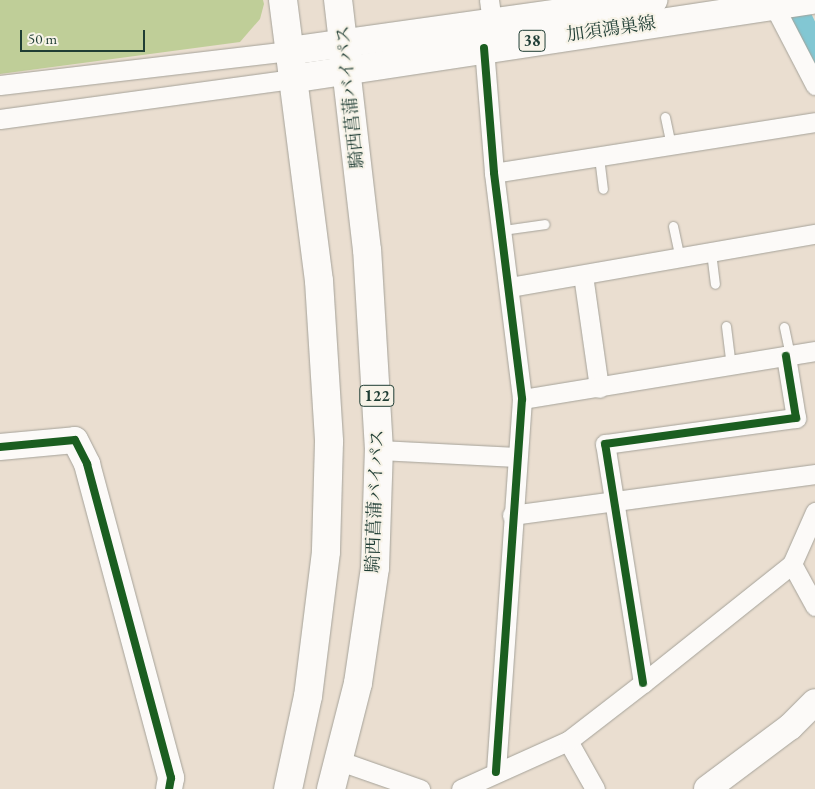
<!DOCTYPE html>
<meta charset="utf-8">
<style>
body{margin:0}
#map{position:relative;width:815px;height:789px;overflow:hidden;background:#eaded0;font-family:"EB Garamond","Noto Serif JP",serif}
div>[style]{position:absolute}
.green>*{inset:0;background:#bfce98}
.river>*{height:30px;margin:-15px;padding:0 15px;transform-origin:15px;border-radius:15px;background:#82c7d3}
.roads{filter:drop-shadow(0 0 1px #a5a299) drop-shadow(0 0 1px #a5a299)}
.lane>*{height:9px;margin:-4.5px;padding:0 4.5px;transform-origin:4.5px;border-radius:4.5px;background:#fcfaf8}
.street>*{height:19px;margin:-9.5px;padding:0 9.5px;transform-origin:9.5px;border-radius:9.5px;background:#fcfaf8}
.secondary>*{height:26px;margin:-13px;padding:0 13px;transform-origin:13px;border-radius:13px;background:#fcfaf8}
.primary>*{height:28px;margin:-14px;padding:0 14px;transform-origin:14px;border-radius:14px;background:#fcfaf8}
.highway>*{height:28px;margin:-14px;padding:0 14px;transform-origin:14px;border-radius:14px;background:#fcfaf8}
.cycleway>*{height:8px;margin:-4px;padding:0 4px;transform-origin:4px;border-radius:4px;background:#1b5e20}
span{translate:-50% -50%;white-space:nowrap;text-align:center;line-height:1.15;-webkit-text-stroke:4px #f7f3e8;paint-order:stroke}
.shield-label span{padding:1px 4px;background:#f7f3e8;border:1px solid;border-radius:4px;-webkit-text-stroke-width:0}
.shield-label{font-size:16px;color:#1f3d34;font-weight:700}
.street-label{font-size:18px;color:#1f3d34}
.scale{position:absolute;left:20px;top:30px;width:125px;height:22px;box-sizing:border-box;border:2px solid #1f3d34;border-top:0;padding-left:6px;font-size:15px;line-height:18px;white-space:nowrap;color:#1f3d34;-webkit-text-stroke:4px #f7f3e8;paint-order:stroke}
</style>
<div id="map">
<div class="green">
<div style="clip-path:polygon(0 0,263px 0,264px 4px,260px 19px,240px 42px,0 74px)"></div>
</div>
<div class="river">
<div style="left:788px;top:0;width:62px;rotate:64.3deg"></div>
</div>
<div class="roads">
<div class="lane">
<div style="left:665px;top:117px;width:29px;rotate:78deg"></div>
<div style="left:599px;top:157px;width:32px;rotate:83deg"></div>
<div style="left:673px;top:226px;width:33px;rotate:78deg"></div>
<div style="left:503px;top:230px;width:42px;rotate:-8.1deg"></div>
<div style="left:711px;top:252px;width:32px;rotate:83deg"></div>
<div style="left:726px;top:326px;width:39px;rotate:83deg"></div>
<div style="left:784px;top:327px;width:29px;rotate:78deg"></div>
</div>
<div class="street">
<div style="left:489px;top:0;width:22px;rotate:82deg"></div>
<div style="left:771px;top:0;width:96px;rotate:62.6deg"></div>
<div style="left:484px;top:48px;width:125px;rotate:85.4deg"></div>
<div style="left:494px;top:173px;width:228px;rotate:82.9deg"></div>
<div style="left:522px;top:399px;width:374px;rotate:94deg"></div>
<div style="left:0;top:85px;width:291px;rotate:-6.7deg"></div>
<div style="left:0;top:119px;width:294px;rotate:-7.8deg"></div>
<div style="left:494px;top:173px;width:325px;rotate:-9deg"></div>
<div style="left:583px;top:275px;width:114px;rotate:81.9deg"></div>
<div style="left:510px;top:287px;width:310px;rotate:-9.9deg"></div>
<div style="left:522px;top:399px;width:297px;rotate:-9.3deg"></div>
<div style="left:379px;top:450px;width:138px;rotate:2.9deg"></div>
<div style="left:512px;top:515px;width:306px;rotate:-7.7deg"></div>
<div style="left:792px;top:564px;width:48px;rotate:61.3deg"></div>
<div style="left:643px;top:683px;width:242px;rotate:-99deg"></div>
<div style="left:605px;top:444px;width:193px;rotate:-7.8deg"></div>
<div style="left:796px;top:418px;width:63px;rotate:-99.2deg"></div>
<div style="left:568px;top:741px;width:55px;rotate:60.6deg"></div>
<div style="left:340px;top:761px;width:85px;rotate:19.3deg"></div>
<div style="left:461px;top:789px;width:117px;rotate:-24.2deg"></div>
<div style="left:568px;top:741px;width:95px;rotate:-37.7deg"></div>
<div style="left:643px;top:683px;width:191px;rotate:-38.6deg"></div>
<div style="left:792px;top:564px;width:57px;rotate:-66.1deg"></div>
</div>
<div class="secondary">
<div style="left:0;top:447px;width:75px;rotate:-5.3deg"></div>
<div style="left:75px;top:440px;width:27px;rotate:63deg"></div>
<div style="left:87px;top:464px;width:325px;rotate:75deg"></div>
<div style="left:171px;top:778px;width:11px;rotate:100deg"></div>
<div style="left:707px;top:789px;width:104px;rotate:-36.8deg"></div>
<div style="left:790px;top:727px;width:35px;rotate:-45deg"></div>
</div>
<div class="primary">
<div style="left:289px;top:51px;width:368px;rotate:-8deg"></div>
<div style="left:291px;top:79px;width:527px;rotate:-8.62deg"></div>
</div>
<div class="highway">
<div style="left:283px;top:0;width:283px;rotate:82.7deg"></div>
<div style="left:319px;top:281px;width:161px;rotate:86.4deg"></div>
<div style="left:329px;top:442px;width:110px;rotate:91.6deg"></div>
<div style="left:326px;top:552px;width:145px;rotate:97.1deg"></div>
<div style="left:308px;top:696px;width:95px;rotate:102.1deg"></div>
<div style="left:331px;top:789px;width:109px;rotate:-75.7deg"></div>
<div style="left:358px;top:683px;width:116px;rotate:-81.6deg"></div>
<div style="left:375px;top:568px;width:118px;rotate:-88.1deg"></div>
<div style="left:379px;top:450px;width:200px;rotate:-93.4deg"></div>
<div style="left:367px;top:250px;width:252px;rotate:-96.6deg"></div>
</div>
</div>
<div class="cycleway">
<div style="left:484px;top:48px;width:125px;rotate:85.4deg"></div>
<div style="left:494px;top:173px;width:228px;rotate:82.9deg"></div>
<div style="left:522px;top:399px;width:374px;rotate:94deg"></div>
<div style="left:0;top:447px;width:75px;rotate:-5.3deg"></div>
<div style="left:75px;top:440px;width:27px;rotate:63deg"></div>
<div style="left:87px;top:464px;width:325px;rotate:75deg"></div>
<div style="left:171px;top:778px;width:11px;rotate:100deg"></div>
<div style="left:643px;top:683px;width:242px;rotate:-99deg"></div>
<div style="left:605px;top:444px;width:193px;rotate:-7.8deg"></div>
<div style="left:796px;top:418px;width:63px;rotate:-99.2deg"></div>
</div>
<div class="shield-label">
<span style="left:532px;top:41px">38</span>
<span style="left:377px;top:396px">122</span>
</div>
<div class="street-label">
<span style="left:611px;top:29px;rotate:-8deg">加須鴻巣線</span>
<span style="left:350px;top:97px;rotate:-96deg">騎西菖蒲バイパス</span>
<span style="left:375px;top:501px;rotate:-88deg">騎西菖蒲バイパス</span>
</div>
<div class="scale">50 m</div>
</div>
